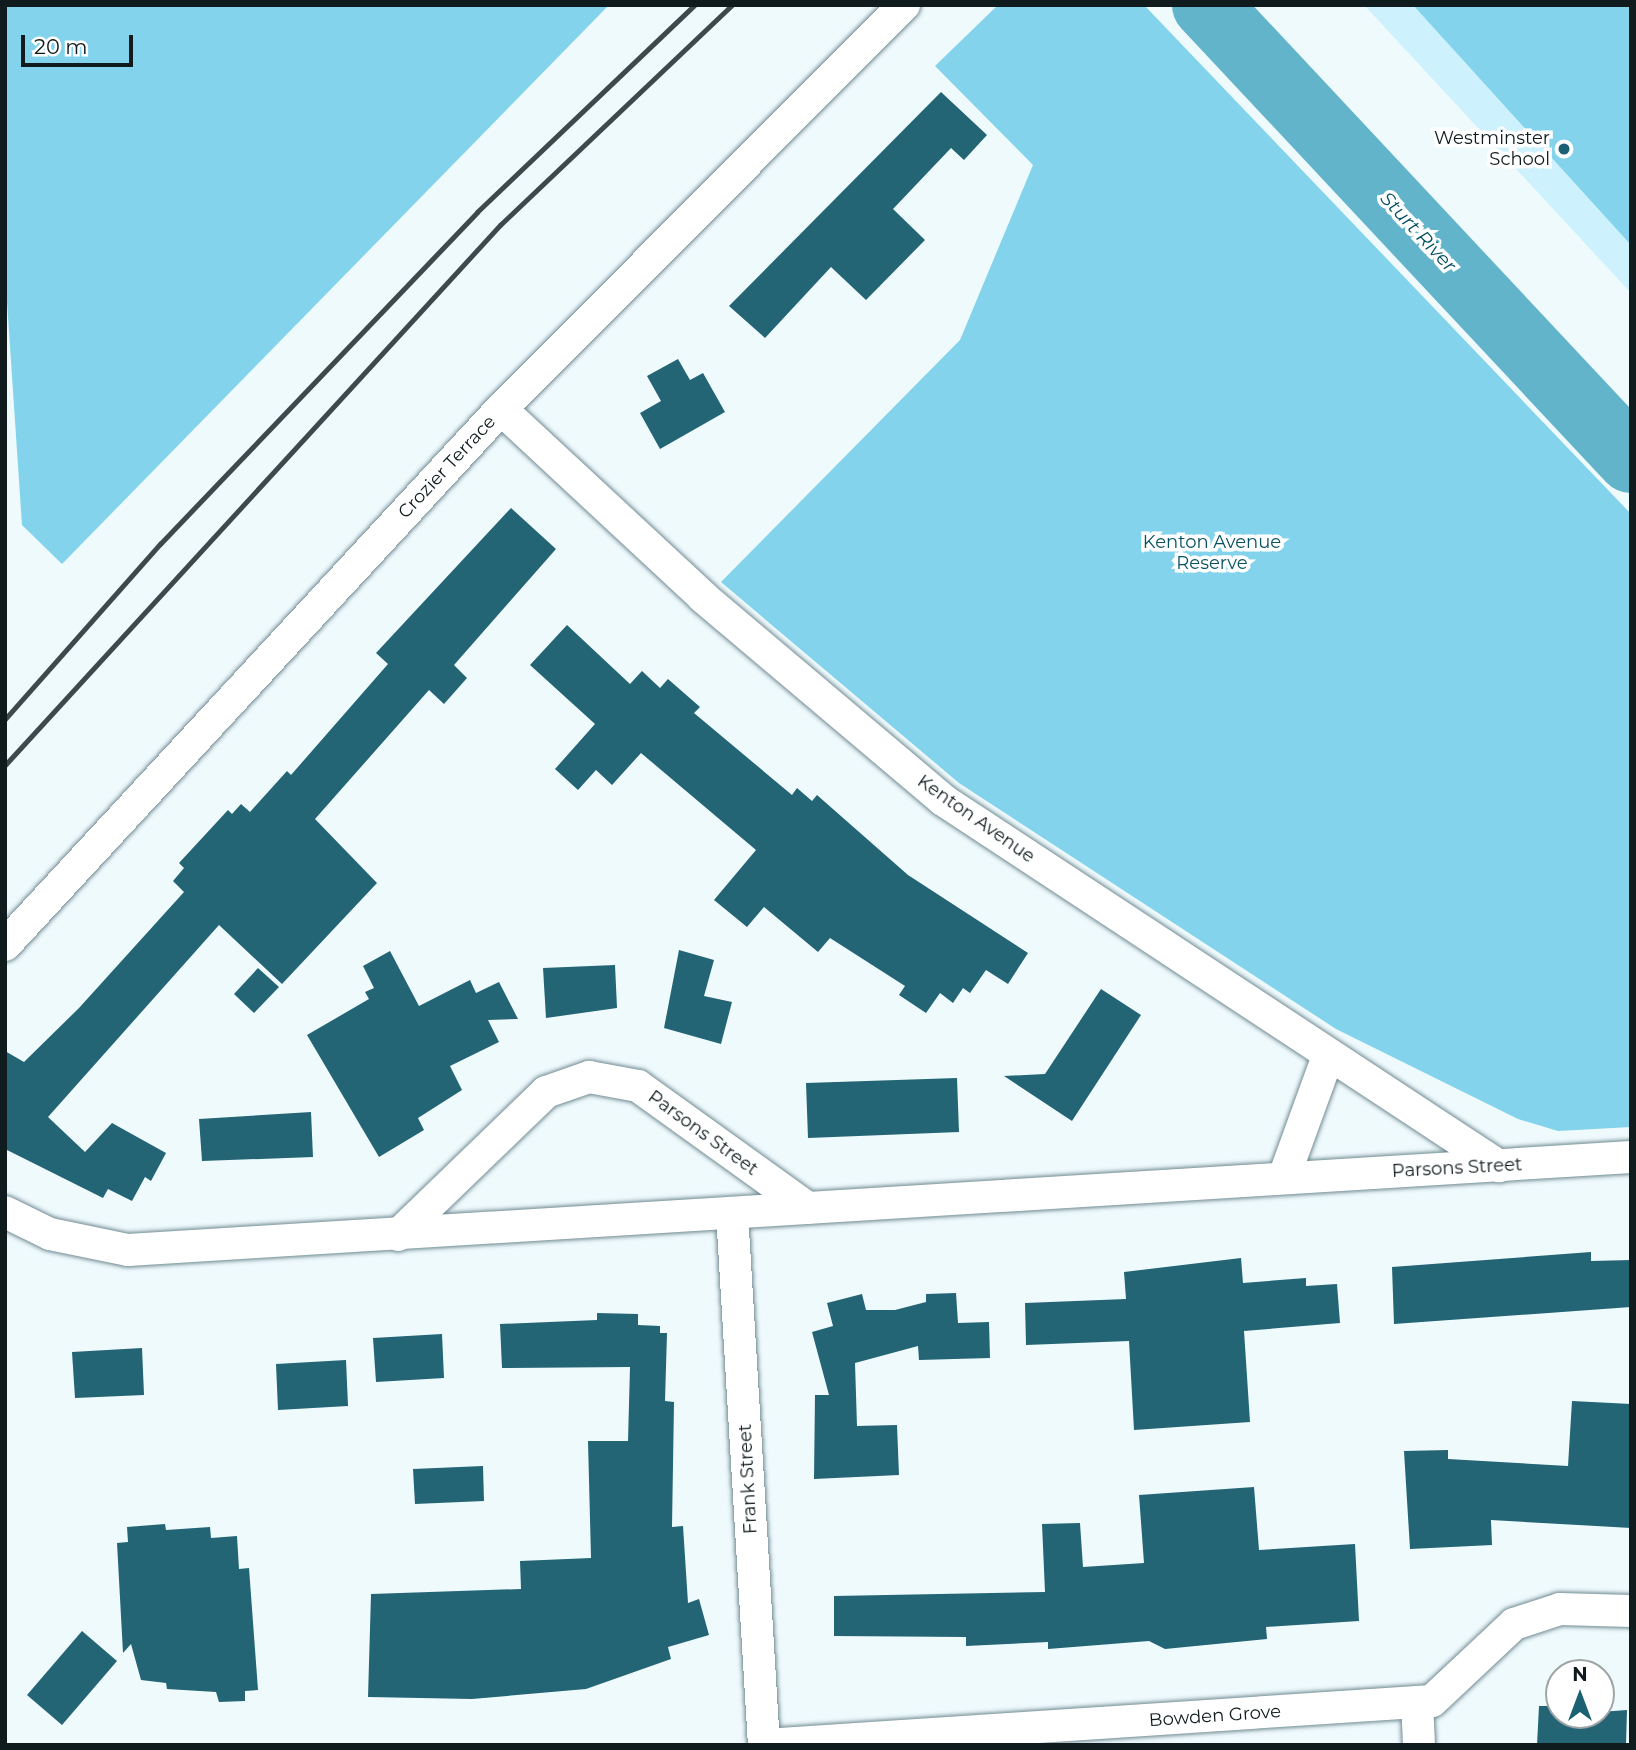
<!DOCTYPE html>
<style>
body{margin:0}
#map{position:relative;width:1636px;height:1750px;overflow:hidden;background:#effafd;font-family:Montserrat,sans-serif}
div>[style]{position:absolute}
.built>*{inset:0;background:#cdf2fe}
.green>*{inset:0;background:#82d3eb}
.river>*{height:68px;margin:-34px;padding:0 34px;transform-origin:34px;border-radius:34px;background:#62b4cb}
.building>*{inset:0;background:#236475}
.roads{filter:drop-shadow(0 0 2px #718b93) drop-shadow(0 0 2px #718b93)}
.minor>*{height:32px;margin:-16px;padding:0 16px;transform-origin:16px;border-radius:16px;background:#fff}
.rail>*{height:5px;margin:-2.5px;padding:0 2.5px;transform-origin:2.5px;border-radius:2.5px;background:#3e494c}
.dots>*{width:19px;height:19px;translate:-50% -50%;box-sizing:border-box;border:4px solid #fff;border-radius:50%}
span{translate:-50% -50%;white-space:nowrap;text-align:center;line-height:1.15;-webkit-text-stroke:7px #fff;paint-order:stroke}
.poi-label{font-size:18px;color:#101b1e}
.right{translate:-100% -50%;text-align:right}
.street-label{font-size:18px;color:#101b1e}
.park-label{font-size:18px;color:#085262}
.water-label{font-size:19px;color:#055061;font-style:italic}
.frame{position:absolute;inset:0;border:7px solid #101b1e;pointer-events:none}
.north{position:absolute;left:1545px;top:1659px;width:70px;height:70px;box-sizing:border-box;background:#fff;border:2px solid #9fa4a5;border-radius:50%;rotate:0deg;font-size:19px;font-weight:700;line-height:28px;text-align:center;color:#101b1e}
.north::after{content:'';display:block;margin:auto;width:24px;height:32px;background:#1c6173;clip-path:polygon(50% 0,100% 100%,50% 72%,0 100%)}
.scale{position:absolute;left:21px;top:35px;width:112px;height:32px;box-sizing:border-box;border:4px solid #101b1e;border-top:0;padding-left:9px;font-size:21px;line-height:24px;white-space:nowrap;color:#101b1e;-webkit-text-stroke:5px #fff;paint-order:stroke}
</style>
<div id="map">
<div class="built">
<div style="clip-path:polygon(1364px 5px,1631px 5px,1631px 293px)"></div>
</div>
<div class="green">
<div style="clip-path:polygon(5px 5px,609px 5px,62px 564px,22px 525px,5px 272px)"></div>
<div style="clip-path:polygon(998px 5px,1144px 5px,1631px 514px,1631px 1127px,1558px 1131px,1518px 1119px,1336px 1029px,959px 783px,721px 582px,960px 340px,1033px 165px,935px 66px)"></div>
<div style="clip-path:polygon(1413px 5px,1631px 5px,1631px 245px)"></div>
</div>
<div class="river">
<div style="left:1206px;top:5px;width:622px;rotate:46.89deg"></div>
</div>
<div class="building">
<div style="clip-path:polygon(941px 92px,987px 135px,964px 160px,951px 148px,893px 209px,925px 240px,866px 300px,831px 267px,765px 338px,729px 306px)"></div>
<div style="clip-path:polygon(678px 359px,690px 380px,703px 373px,725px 412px,660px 449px,640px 413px,661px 401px,647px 376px)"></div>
<div style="clip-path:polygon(511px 508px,556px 549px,454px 665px,467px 678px,444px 704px,429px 690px,315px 819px,377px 883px,282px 984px,219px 925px,48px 1117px,85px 1152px,112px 1123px,166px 1153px,151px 1181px,145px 1177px,132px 1201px,108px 1189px,103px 1198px,5px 1149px,5px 1051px,24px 1062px,79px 1008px,184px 892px,173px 881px,184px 868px,179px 863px,228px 810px,232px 814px,241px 804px,250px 812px,287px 771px,291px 775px,388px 664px,376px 653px)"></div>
<div style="clip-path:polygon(567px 625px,630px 684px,642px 671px,660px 688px,668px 679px,700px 707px,694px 713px,792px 795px,797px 788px,812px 801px,817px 795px,908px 875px,1028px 953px,1008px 984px,986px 970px,970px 993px,963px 988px,953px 1003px,940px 993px,926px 1013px,899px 995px,905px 986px,830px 938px,818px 952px,764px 907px,747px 927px,714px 900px,756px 850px,641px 753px,612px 785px,596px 770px,578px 790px,555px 769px,595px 724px,530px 665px)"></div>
<div style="clip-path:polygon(679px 950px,714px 960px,704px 996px,732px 1002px,721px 1044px,664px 1028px)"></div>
<div style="clip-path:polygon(390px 951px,419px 1006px,470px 980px,476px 993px,499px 982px,518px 1019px,488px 1020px,499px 1042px,450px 1066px,462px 1090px,418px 1118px,424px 1130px,379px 1157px,307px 1035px,369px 999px,365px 992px,374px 988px,363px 966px)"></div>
<div style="clip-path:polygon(615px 965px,617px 1008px,546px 1018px,543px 968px)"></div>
<div style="clip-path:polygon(258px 968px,279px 987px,254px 1013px,234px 994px)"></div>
<div style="clip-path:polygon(1101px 989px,1141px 1015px,1072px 1121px,1004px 1076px,1045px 1074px)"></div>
<div style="clip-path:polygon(957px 1078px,959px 1132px,808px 1138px,806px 1083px)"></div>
<div style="clip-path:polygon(311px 1112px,313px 1157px,202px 1161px,199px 1119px)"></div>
<div style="clip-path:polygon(1591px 1252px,1591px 1261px,1631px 1260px,1631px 1307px,1394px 1324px,1392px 1267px)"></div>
<div style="clip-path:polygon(1241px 1258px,1243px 1283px,1306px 1278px,1306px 1286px,1337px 1284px,1340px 1323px,1244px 1331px,1250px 1422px,1134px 1430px,1129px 1341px,1026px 1345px,1025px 1303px,1126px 1299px,1124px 1272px)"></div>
<div style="clip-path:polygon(956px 1293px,958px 1323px,989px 1322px,990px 1358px,919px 1360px,918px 1346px,855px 1363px,857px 1426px,897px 1425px,899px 1475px,814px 1479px,815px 1395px,829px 1395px,812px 1332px,833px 1326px,827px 1303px,862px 1294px,866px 1310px,895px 1310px,926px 1302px,926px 1294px)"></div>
<div style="clip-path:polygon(597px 1313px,638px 1314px,638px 1325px,660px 1326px,660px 1333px,667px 1333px,665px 1401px,674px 1402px,672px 1527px,683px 1526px,688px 1603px,699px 1599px,709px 1635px,668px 1647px,671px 1659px,586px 1689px,472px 1699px,368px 1697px,371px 1594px,521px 1589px,520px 1561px,591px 1558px,588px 1441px,628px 1441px,630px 1367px,502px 1368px,500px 1324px,597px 1320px)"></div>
<div style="clip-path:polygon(442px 1334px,444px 1378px,376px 1382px,373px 1338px)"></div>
<div style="clip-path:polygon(142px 1348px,144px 1395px,75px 1398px,72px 1352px)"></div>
<div style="clip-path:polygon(346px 1360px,348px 1406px,278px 1410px,276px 1364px)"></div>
<div style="clip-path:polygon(1572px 1401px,1631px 1404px,1631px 1528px,1491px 1520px,1492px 1545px,1410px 1549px,1404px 1451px,1448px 1450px,1448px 1459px,1568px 1466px)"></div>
<div style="clip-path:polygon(483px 1466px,484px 1501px,415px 1504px,413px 1469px)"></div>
<div style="clip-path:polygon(1254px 1487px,1259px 1550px,1355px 1544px,1359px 1621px,1266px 1627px,1267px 1639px,1165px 1649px,1149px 1641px,1048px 1649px,1048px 1642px,966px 1646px,966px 1637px,834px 1636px,834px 1596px,1045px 1592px,1042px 1524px,1080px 1523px,1083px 1567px,1144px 1563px,1139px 1495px)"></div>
<div style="clip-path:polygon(165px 1524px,166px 1530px,210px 1527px,211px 1538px,237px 1536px,239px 1569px,249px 1568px,258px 1690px,245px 1691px,245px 1701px,219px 1702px,216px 1692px,167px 1689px,166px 1683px,141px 1680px,131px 1644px,123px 1653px,117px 1543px,128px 1542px,127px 1527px)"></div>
<div style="clip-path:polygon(82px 1631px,117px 1661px,62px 1725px,27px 1695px)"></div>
<div style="clip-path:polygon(1539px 1706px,1559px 1706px,1559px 1715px,1627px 1710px,1626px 1745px,1537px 1745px)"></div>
</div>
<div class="roads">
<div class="minor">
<div style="left:501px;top:409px;width:276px;rotate:42.9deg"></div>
<div style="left:703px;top:597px;width:314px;rotate:40.2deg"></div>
<div style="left:943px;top:800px;width:666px;rotate:33.36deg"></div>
<div style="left:5px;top:945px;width:730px;rotate:-47.22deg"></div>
<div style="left:501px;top:409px;width:571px;rotate:-45.07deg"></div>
<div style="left:1284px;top:1177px;width:129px;rotate:-70deg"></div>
<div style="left:5px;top:1212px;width:50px;rotate:26.1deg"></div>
<div style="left:50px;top:1234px;width:80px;rotate:11.6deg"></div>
<div style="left:128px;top:1250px;width:1506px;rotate:-3.54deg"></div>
<div style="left:732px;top:1213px;width:533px;rotate:86.56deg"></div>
<div style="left:398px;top:1235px;width:206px;rotate:-44deg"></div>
<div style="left:546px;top:1092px;width:46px;rotate:-19.2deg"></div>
<div style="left:589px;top:1077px;width:50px;rotate:10.4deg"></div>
<div style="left:638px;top:1086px;width:209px;rotate:35.7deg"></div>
<div style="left:1417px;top:1702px;width:43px;rotate:87.3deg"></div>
<div style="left:765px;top:1745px;width:668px;rotate:-3.77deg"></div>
<div style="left:1432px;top:1701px;width:112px;rotate:-43.2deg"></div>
<div style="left:1514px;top:1624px;width:48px;rotate:-18.1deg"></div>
<div style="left:1560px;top:1609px;width:71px;rotate:1.6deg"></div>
</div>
</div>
<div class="rail">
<div style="left:5px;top:719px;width:234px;rotate:-48.5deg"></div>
<div style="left:160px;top:544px;width:459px;rotate:-46.3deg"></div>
<div style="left:477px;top:212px;width:300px;rotate:-43.6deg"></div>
<div style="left:5px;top:765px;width:733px;rotate:-47.49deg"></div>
<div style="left:500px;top:225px;width:320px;rotate:-43.5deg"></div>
</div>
<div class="dots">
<div style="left:1564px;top:149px;background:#1c6173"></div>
</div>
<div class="poi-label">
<span class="right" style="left:1550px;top:149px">Westminster<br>School</span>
</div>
<div class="street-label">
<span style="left:447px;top:467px;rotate:-47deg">Crozier Terrace</span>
<span style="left:976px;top:819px;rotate:35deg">Kenton Avenue</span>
<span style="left:703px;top:1133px;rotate:36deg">Parsons Street</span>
<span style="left:1457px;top:1168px;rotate:-3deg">Parsons Street</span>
<span style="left:748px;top:1479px;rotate:-93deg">Frank Street</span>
<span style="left:1215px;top:1716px;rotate:-4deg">Bowden Grove</span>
</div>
<div class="park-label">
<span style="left:1212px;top:553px">Kenton Avenue<br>Reserve</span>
</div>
<div class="water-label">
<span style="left:1418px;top:232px;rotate:47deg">Sturt River</span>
</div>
<div class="frame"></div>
<div class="north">N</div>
<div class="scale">20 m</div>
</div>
